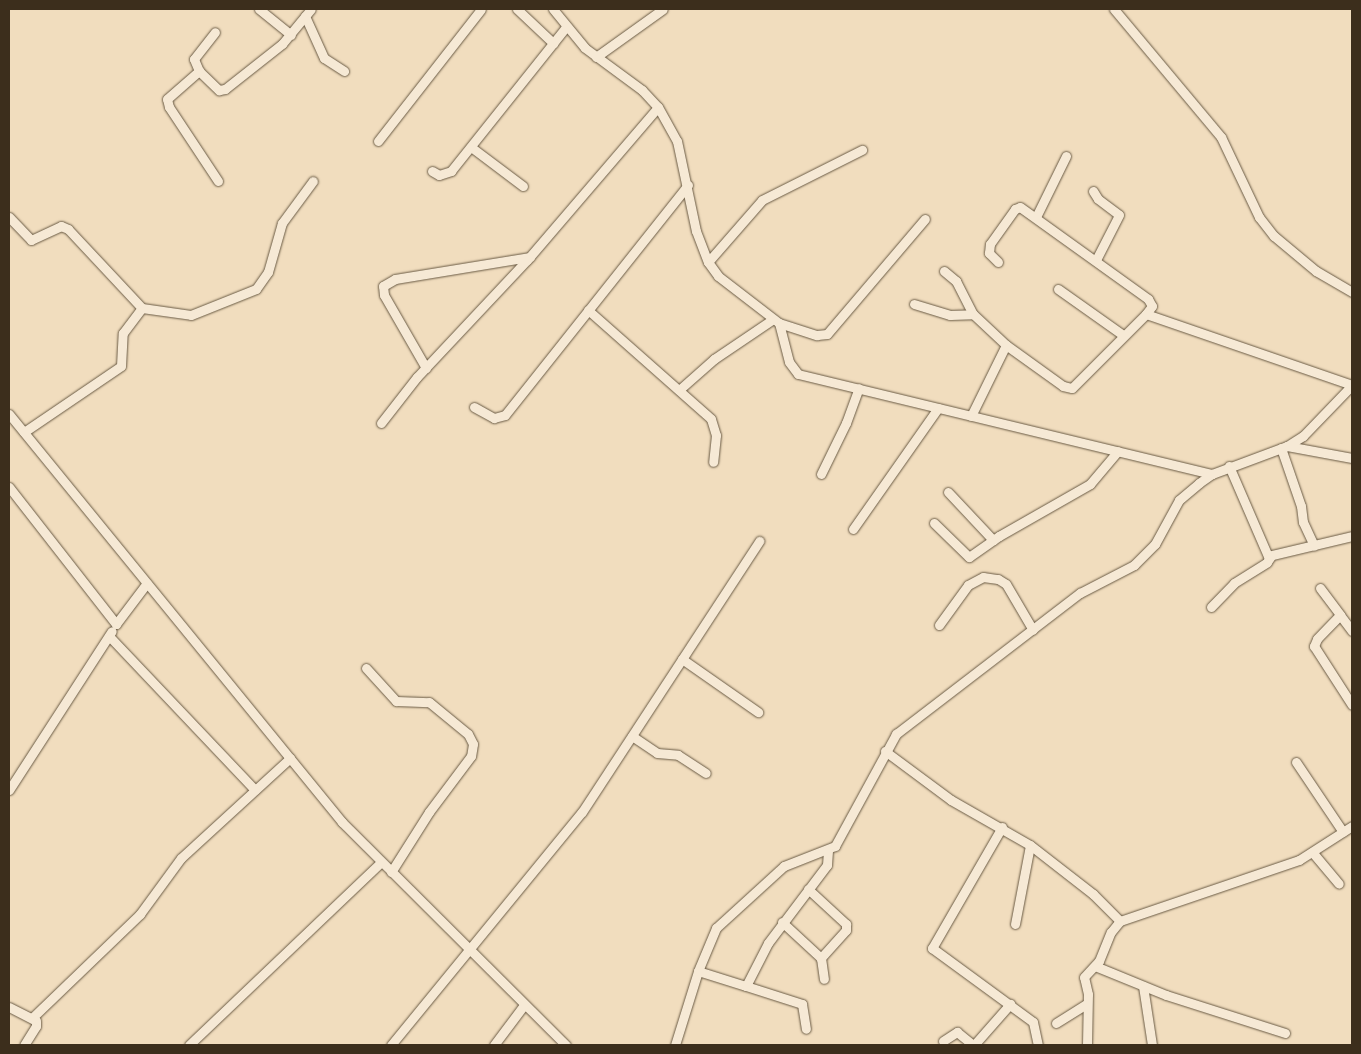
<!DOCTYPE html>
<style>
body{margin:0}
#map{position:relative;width:1361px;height:1054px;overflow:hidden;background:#f1ddbe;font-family:Cardo,serif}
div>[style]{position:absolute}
.roads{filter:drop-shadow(0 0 1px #695a44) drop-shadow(0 0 1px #695a44)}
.minor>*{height:9px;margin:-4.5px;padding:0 4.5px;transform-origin:4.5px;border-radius:4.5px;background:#f6e9d5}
span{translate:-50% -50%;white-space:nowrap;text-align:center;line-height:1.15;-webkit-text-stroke:4px #f6e9d5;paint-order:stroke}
.frame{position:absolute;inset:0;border:10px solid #3c2e1c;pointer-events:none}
</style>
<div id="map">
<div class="roads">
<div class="minor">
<div style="left:259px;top:9px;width:41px;rotate:39.1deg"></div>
<div style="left:517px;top:9px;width:50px;rotate:43.4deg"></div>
<div style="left:553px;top:9px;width:50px;rotate:50.6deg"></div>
<div style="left:585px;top:48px;width:71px;rotate:36.4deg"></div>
<div style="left:642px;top:90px;width:23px;rotate:47deg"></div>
<div style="left:658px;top:107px;width:39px;rotate:61deg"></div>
<div style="left:677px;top:141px;width:92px;rotate:78.1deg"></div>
<div style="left:696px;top:231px;width:33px;rotate:69deg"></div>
<div style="left:708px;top:262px;width:17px;rotate:54deg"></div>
<div style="left:718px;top:276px;width:77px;rotate:37.6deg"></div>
<div style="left:779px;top:323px;width:40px;rotate:75.6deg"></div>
<div style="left:789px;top:362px;width:15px;rotate:53deg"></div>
<div style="left:798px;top:374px;width:426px;rotate:13.6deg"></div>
<div style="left:1114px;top:9px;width:167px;rotate:50.1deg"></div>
<div style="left:1221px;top:137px;width:89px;rotate:64.6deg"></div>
<div style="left:1259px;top:217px;width:24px;rotate:52deg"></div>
<div style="left:1274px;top:236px;width:55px;rotate:39.8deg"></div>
<div style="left:1316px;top:271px;width:42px;rotate:30.3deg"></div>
<div style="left:305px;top:16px;width:46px;rotate:65.7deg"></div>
<div style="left:324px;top:58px;width:24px;rotate:33deg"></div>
<div style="left:596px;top:57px;width:82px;rotate:-35.6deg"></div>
<div style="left:199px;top:71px;width:13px;rotate:-113deg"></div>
<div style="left:194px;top:59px;width:34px;rotate:-52deg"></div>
<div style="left:378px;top:141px;width:167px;rotate:-52deg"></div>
<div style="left:471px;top:147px;width:65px;rotate:36.9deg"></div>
<div style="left:432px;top:171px;width:8px;rotate:30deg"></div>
<div style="left:439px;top:175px;width:13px;rotate:-18deg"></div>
<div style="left:451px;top:171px;width:184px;rotate:-51.4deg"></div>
<div style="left:218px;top:181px;width:89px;rotate:-123.5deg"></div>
<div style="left:169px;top:107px;width:8px;rotate:-104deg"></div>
<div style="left:167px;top:99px;width:43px;rotate:-41.2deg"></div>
<div style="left:199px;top:71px;width:28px;rotate:44deg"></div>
<div style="left:219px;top:90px;width:6px;rotate:-9deg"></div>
<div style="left:225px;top:89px;width:73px;rotate:-38.3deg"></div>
<div style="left:282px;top:44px;width:45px;rotate:-50.4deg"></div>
<div style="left:1093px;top:191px;width:9px;rotate:58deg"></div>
<div style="left:1098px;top:199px;width:26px;rotate:37deg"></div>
<div style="left:1119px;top:215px;width:51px;rotate:117.1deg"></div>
<div style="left:9px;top:217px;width:32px;rotate:46deg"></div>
<div style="left:31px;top:240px;width:33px;rotate:-25deg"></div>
<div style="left:61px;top:226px;width:8px;rotate:23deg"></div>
<div style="left:68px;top:229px;width:108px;rotate:46.9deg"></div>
<div style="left:1036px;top:217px;width:68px;rotate:-63.8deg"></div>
<div style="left:708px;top:262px;width:82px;rotate:-48.9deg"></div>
<div style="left:762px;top:200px;width:112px;rotate:-26.6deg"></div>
<div style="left:998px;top:262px;width:13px;rotate:-135deg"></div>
<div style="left:989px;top:253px;width:9px;rotate:-84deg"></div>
<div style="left:990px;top:244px;width:43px;rotate:-54.5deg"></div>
<div style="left:1015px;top:209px;width:5px;rotate:-22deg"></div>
<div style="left:1020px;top:207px;width:158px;rotate:35.7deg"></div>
<div style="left:1148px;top:299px;width:8px;rotate:60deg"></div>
<div style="left:1152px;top:306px;width:10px;rotate:127deg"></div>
<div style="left:944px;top:271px;width:16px;rotate:40deg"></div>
<div style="left:956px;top:281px;width:37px;rotate:63deg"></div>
<div style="left:973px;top:314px;width:45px;rotate:43.2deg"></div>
<div style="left:1058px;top:289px;width:80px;rotate:35.3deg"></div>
<div style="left:914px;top:304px;width:38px;rotate:17deg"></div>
<div style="left:950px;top:315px;width:23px;rotate:-2deg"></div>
<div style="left:588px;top:310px;width:164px;rotate:41.5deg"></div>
<div style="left:711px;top:419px;width:17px;rotate:73deg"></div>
<div style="left:716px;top:435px;width:27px;rotate:96deg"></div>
<div style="left:779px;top:323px;width:40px;rotate:18deg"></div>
<div style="left:817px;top:335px;width:10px;rotate:-6deg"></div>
<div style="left:827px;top:334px;width:151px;rotate:-49.6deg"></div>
<div style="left:426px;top:368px;width:84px;rotate:-119.9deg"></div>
<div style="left:384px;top:295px;width:9px;rotate:-96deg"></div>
<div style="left:383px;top:286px;width:14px;rotate:-30deg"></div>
<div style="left:395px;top:279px;width:137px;rotate:-9.3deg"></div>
<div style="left:679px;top:390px;width:47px;rotate:-41.5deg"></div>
<div style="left:714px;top:359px;width:71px;rotate:-34.1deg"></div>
<div style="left:474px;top:407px;width:23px;rotate:29deg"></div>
<div style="left:494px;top:418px;width:11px;rotate:-15deg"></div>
<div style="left:505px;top:415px;width:294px;rotate:-51.5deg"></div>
<div style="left:9px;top:414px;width:527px;rotate:50.78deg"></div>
<div style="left:342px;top:822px;width:316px;rotate:44.9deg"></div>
<div style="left:971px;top:416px;width:79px;rotate:-63.8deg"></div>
<div style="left:1006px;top:345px;width:70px;rotate:35.7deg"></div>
<div style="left:1063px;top:386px;width:9px;rotate:13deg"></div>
<div style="left:1072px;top:388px;width:105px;rotate:-45deg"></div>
<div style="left:1146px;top:314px;width:218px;rotate:19deg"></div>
<div style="left:381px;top:423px;width:58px;rotate:-52deg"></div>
<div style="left:417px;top:377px;width:161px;rotate:-46.8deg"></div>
<div style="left:527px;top:260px;width:201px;rotate:-49.4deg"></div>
<div style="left:24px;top:432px;width:117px;rotate:-34.2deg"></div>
<div style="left:121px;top:366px;width:33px;rotate:-87deg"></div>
<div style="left:123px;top:333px;width:31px;rotate:-53deg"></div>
<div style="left:142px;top:308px;width:49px;rotate:8.1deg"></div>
<div style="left:191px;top:315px;width:70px;rotate:-21.8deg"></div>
<div style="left:256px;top:289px;width:21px;rotate:-55deg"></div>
<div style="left:268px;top:272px;width:51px;rotate:-74.1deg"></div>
<div style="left:282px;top:223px;width:52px;rotate:-53.6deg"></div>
<div style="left:1287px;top:446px;width:66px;rotate:10.5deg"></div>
<div style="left:1281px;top:448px;width:61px;rotate:71deg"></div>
<div style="left:1301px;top:506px;width:16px;rotate:83deg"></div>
<div style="left:1303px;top:522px;width:26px;rotate:65deg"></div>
<div style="left:1229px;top:466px;width:98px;rotate:66.6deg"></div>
<div style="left:1268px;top:556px;width:86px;rotate:-13.4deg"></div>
<div style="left:821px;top:474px;width:57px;rotate:-63.9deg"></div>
<div style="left:846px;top:423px;width:37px;rotate:-70deg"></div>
<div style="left:9px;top:487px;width:174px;rotate:52deg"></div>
<div style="left:116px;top:624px;width:51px;rotate:-52.9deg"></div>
<div style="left:948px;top:492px;width:66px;rotate:46.8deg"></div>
<div style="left:934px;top:523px;width:49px;rotate:44.2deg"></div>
<div style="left:969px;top:557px;width:37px;rotate:-35deg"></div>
<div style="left:999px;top:536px;width:105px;rotate:-29.7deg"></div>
<div style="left:1090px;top:484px;width:43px;rotate:-49.7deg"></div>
<div style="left:853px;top:529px;width:148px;rotate:-54.9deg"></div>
<div style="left:1320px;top:588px;width:34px;rotate:53deg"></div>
<div style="left:1211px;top:607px;width:33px;rotate:-46deg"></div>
<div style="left:1234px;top:583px;width:39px;rotate:-32deg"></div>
<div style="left:1267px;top:562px;width:7px;rotate:-56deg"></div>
<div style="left:939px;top:625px;width:49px;rotate:-54.1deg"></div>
<div style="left:968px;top:585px;width:17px;rotate:-28deg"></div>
<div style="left:983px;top:577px;width:15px;rotate:8deg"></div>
<div style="left:998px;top:579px;width:9px;rotate:32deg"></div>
<div style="left:1006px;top:584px;width:53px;rotate:59.6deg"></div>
<div style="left:1352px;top:631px;width:20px;rotate:-127deg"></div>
<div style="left:1340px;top:615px;width:33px;rotate:134deg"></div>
<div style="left:1317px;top:639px;width:8px;rotate:113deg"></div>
<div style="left:1314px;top:646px;width:70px;rotate:57.2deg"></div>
<div style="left:109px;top:636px;width:212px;rotate:46.5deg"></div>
<div style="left:682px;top:659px;width:93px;rotate:34.9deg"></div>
<div style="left:366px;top:668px;width:45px;rotate:47.7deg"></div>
<div style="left:396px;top:701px;width:33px;rotate:2deg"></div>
<div style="left:429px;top:702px;width:50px;rotate:39.4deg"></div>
<div style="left:468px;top:734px;width:11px;rotate:63deg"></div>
<div style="left:473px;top:744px;width:12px;rotate:99deg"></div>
<div style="left:471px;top:756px;width:70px;rotate:126.9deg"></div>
<div style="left:429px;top:812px;width:71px;rotate:122.3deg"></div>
<div style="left:632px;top:736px;width:30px;rotate:34deg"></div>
<div style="left:657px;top:753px;width:21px;rotate:5deg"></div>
<div style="left:678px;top:755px;width:33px;rotate:33deg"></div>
<div style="left:885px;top:751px;width:82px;rotate:36.6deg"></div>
<div style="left:951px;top:800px;width:91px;rotate:29.7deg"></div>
<div style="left:1030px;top:845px;width:80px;rotate:37.9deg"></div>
<div style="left:1093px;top:894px;width:38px;rotate:45deg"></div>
<div style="left:1120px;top:921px;width:189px;rotate:-18.8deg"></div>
<div style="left:1299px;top:860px;width:63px;rotate:-32.7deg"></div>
<div style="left:1296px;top:762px;width:84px;rotate:56.1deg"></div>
<div style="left:9px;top:790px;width:189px;rotate:-57.1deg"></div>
<div style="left:1002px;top:827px;width:140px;rotate:120deg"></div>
<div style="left:932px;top:948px;width:125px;rotate:36.2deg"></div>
<div style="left:1033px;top:1022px;width:24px;rotate:78deg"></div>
<div style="left:1313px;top:853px;width:40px;rotate:50deg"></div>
<div style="left:808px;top:889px;width:52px;rotate:42.6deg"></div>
<div style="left:846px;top:924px;width:6px;rotate:90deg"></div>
<div style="left:846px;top:930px;width:38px;rotate:132deg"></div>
<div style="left:782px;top:922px;width:53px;rotate:42.7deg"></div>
<div style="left:821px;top:958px;width:21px;rotate:82deg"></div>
<div style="left:1015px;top:924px;width:80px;rotate:-79.2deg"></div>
<div style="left:1095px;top:966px;width:77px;rotate:22.2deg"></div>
<div style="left:1166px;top:995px;width:125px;rotate:17.7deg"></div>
<div style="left:698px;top:971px;width:50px;rotate:17.4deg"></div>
<div style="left:746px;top:986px;width:48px;rotate:-62.9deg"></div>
<div style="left:768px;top:943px;width:98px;rotate:-52.9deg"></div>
<div style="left:827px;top:865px;width:14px;rotate:-86deg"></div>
<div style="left:746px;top:986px;width:59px;rotate:17.8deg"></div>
<div style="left:802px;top:1004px;width:25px;rotate:81deg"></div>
<div style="left:1143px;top:986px;width:60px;rotate:81.3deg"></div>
<div style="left:9px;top:1007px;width:30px;rotate:27deg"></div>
<div style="left:36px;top:1021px;width:5px;rotate:90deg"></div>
<div style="left:36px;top:1026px;width:22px;rotate:122deg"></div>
<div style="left:33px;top:1017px;width:149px;rotate:-43.9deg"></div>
<div style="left:140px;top:914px;width:69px;rotate:-53.8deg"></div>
<div style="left:181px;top:858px;width:148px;rotate:-42.5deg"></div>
<div style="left:1056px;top:1023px;width:36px;rotate:-32deg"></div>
<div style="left:943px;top:1041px;width:17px;rotate:-33deg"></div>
<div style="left:957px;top:1032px;width:21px;rotate:39deg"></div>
<div style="left:189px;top:1045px;width:265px;rotate:-43.6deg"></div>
<div style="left:391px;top:1045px;width:301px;rotate:-50.7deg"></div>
<div style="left:582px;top:812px;width:324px;rotate:-56.8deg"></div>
<div style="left:494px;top:1045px;width:50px;rotate:-53.1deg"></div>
<div style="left:675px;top:1045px;width:77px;rotate:-72.7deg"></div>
<div style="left:698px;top:971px;width:47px;rotate:-67.3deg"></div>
<div style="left:716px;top:928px;width:92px;rotate:-42.4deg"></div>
<div style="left:784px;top:866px;width:55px;rotate:-21.4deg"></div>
<div style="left:835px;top:846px;width:128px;rotate:-61.4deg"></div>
<div style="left:896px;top:734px;width:232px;rotate:-37.5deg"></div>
<div style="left:1080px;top:593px;width:61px;rotate:-27.4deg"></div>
<div style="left:1134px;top:565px;width:30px;rotate:-45deg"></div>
<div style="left:1155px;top:544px;width:50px;rotate:-61.4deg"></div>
<div style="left:1179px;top:500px;width:26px;rotate:-40deg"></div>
<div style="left:1199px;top:483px;width:16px;rotate:-35deg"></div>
<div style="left:1212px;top:474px;width:80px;rotate:-20.5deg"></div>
<div style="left:1287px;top:446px;width:19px;rotate:-32deg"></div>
<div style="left:1303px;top:436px;width:71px;rotate:-46.1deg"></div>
<div style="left:974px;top:1045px;width:55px;rotate:-48.7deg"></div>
<div style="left:1087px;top:1045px;width:51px;rotate:-88.9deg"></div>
<div style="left:1088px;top:994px;width:17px;rotate:-103deg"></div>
<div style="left:1084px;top:977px;width:22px;rotate:-47deg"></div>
<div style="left:1099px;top:961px;width:31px;rotate:-68deg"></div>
<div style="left:1111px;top:932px;width:14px;rotate:-51deg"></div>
</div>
</div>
<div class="frame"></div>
</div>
